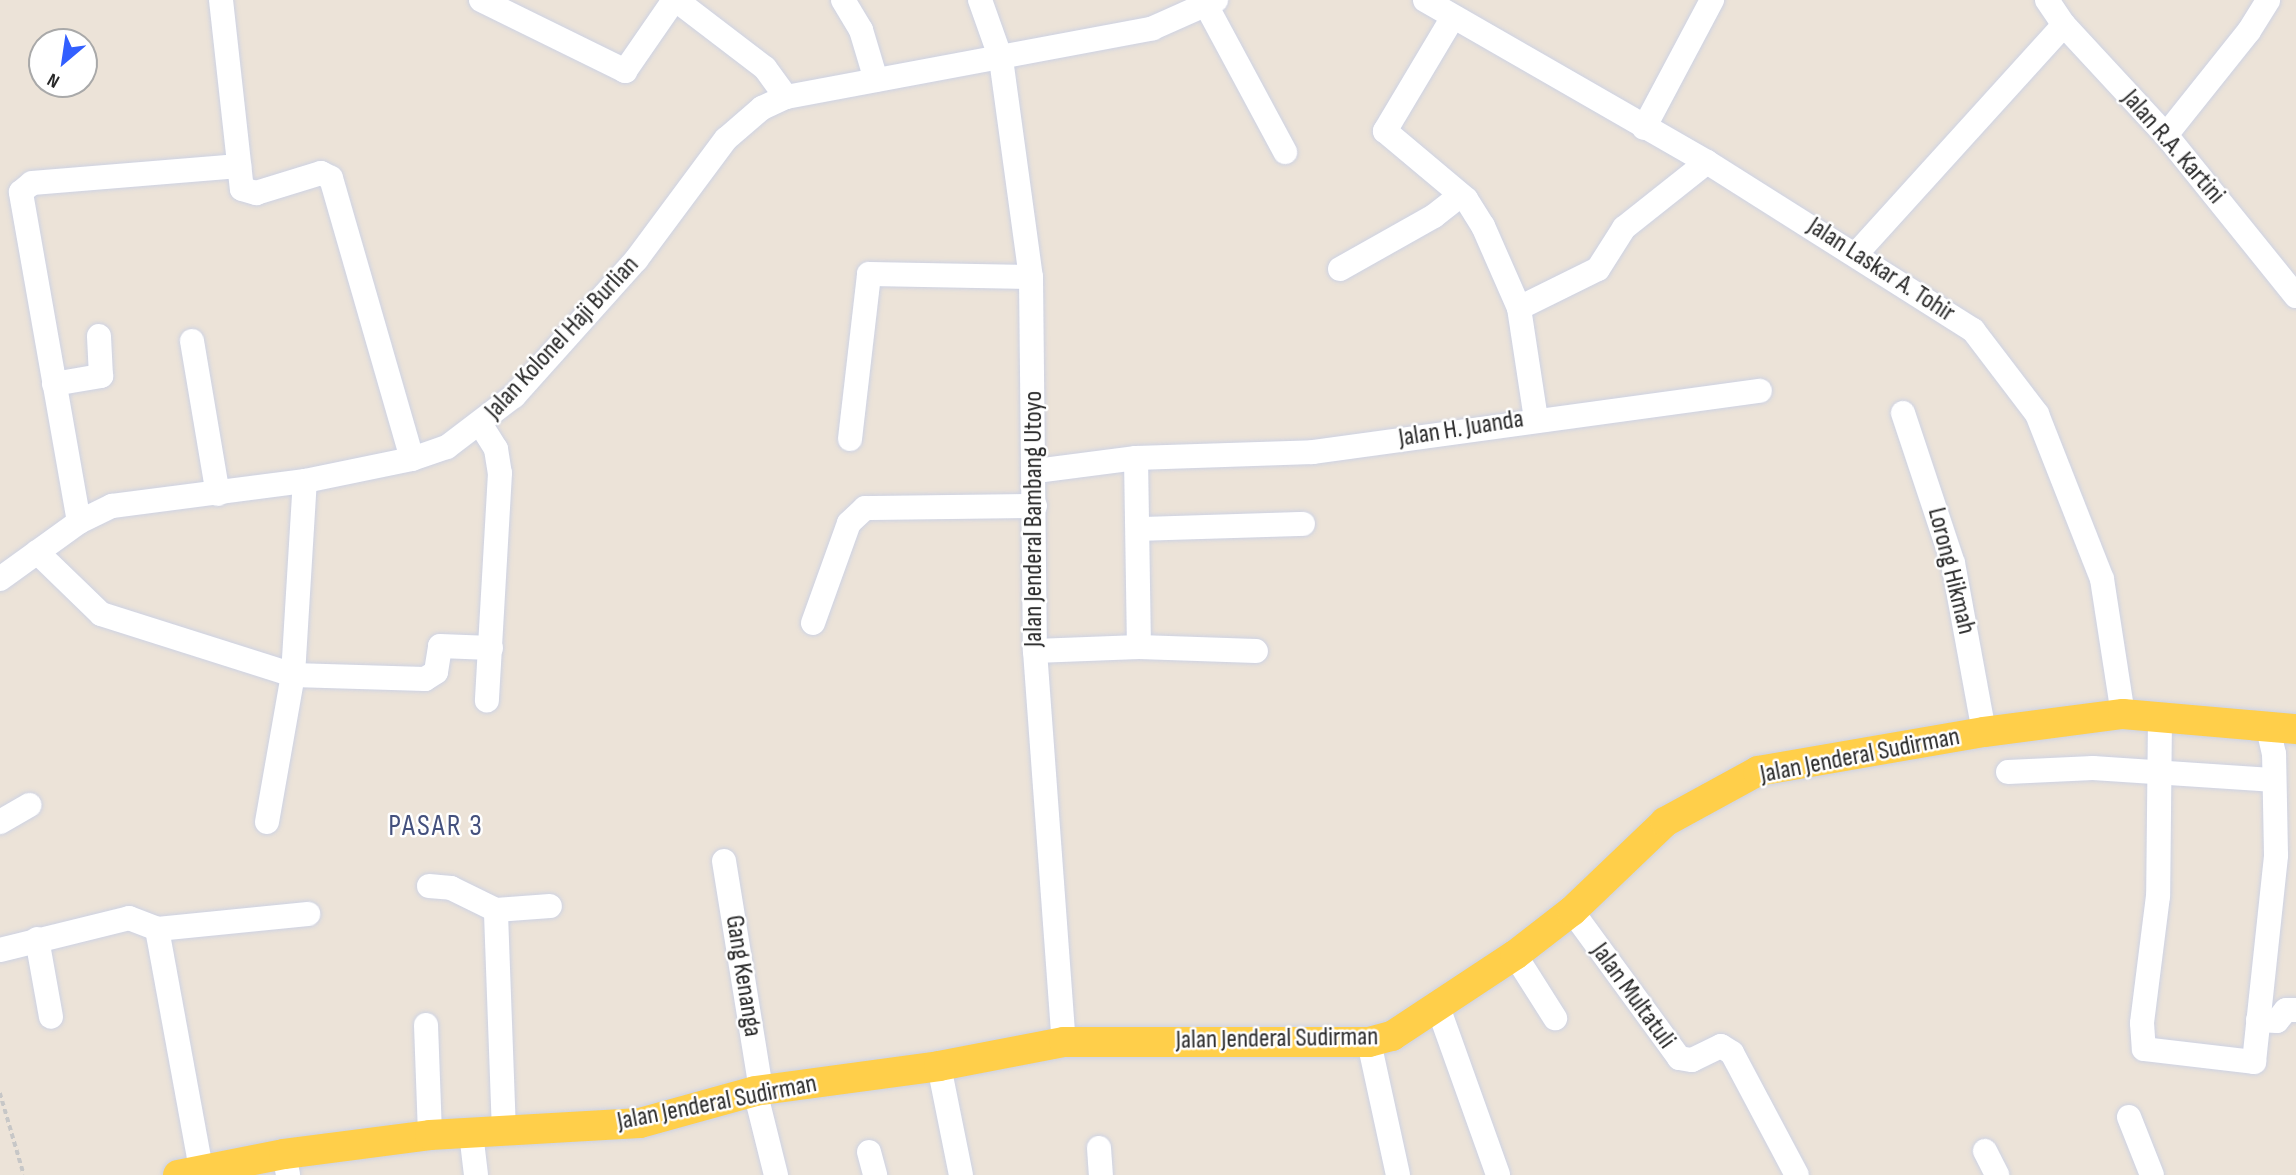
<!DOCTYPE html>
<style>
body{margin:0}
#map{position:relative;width:2296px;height:1175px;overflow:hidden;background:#ece3d8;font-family:"Sofia Sans Condensed",sans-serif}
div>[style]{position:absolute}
.path>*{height:3.5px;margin-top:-1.75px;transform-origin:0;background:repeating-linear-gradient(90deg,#c7c7c7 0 5px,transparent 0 8.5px)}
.roads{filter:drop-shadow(0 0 2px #cdd2e3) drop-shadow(0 0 2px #cdd2e3)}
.minor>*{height:24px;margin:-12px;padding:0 12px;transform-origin:12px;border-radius:12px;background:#fff}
.major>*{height:30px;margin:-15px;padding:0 15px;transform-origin:15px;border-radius:15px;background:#ffcf4a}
span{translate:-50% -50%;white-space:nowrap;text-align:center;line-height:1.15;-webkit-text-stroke:5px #fff;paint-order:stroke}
.street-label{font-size:26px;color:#282828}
.quarter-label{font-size:30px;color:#44507d;letter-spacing:2px}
.north{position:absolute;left:28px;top:28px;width:70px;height:70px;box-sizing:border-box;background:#fff;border:2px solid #a9a9a9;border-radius:50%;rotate:209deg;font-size:19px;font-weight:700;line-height:28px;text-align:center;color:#282828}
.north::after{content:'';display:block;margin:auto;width:24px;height:32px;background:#325fff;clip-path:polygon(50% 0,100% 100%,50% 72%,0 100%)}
</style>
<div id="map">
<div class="path">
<div style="left:0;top:1093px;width:85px;rotate:73.7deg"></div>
</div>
<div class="roads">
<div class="minor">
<div style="left:221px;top:0;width:190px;rotate:83.7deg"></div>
<div style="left:242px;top:189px;width:15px;rotate:16deg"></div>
<div style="left:256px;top:193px;width:68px;rotate:-17.1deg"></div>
<div style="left:321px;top:173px;width:11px;rotate:27deg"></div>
<div style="left:331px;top:178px;width:292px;rotate:73.9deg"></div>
<div style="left:481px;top:0;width:161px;rotate:26.2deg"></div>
<div style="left:625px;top:71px;width:86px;rotate:-55.4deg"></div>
<div style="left:676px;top:0;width:112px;rotate:37.4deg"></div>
<div style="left:765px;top:68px;width:36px;rotate:54deg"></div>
<div style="left:843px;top:0;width:35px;rotate:59deg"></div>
<div style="left:861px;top:30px;width:52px;rotate:73.3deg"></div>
<div style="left:980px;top:0;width:63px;rotate:70.4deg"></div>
<div style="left:1001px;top:59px;width:220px;rotate:82.2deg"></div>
<div style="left:1031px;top:277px;width:374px;rotate:89.4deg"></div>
<div style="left:1035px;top:651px;width:392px;rotate:85.8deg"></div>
<div style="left:1425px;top:0;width:325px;rotate:29.9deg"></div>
<div style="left:1707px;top:162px;width:315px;rotate:32.3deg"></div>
<div style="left:1973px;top:330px;width:106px;rotate:52.7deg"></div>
<div style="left:2037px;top:414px;width:177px;rotate:68.5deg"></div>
<div style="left:2102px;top:579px;width:137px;rotate:81.2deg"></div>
<div style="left:2047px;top:0;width:30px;rotate:56deg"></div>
<div style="left:2064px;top:25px;width:150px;rotate:47.2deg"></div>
<div style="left:2166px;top:135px;width:207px;rotate:51.1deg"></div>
<div style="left:1206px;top:5px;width:167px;rotate:61.7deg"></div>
<div style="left:1453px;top:17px;width:133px;rotate:120.8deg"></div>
<div style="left:1385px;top:131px;width:106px;rotate:40deg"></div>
<div style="left:1466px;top:199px;width:32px;rotate:58deg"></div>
<div style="left:1483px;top:226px;width:90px;rotate:66.3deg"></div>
<div style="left:1519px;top:308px;width:112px;rotate:81.3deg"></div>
<div style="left:1644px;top:128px;width:145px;rotate:-62deg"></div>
<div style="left:2166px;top:135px;width:133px;rotate:-51.4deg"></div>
<div style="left:2249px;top:31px;width:36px;rotate:-58deg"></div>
<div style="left:1857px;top:253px;width:308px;rotate:-47.8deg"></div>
<div style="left:1340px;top:269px;width:108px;rotate:-29.4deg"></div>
<div style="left:1434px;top:216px;width:34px;rotate:-38deg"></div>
<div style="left:1519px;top:308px;width:88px;rotate:-26.3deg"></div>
<div style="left:1598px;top:269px;width:49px;rotate:-57.6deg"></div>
<div style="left:1624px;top:228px;width:106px;rotate:-38.5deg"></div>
<div style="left:192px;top:341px;width:155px;rotate:80.4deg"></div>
<div style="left:54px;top:384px;width:48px;rotate:-9.7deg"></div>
<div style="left:101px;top:376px;width:40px;rotate:-92.9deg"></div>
<div style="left:1903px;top:413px;width:158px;rotate:71.6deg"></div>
<div style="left:1953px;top:563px;width:172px;rotate:79.6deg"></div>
<div style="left:481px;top:425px;width:28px;rotate:58deg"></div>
<div style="left:496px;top:449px;width:24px;rotate:81deg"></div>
<div style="left:500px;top:473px;width:228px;rotate:93.3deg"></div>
<div style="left:850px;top:439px;width:166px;rotate:-83.4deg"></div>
<div style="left:869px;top:274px;width:162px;rotate:1.1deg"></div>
<div style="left:1136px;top:458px;width:189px;rotate:89.1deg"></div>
<div style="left:1036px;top:471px;width:101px;rotate:-7.4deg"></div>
<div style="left:1136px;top:458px;width:177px;rotate:-1.9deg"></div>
<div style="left:1313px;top:452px;width:451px;rotate:-7.8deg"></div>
<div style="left:79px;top:522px;width:335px;rotate:-100deg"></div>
<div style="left:21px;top:192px;width:14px;rotate:-39deg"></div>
<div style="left:32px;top:183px;width:208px;rotate:-4.7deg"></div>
<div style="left:1140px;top:529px;width:163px;rotate:-1.8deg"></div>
<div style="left:37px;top:552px;width:89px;rotate:44.1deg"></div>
<div style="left:101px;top:614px;width:201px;rotate:17.6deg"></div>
<div style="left:293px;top:675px;width:132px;rotate:1.7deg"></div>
<div style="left:425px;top:679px;width:13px;rotate:-32deg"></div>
<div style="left:436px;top:672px;width:26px;rotate:-81deg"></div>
<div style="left:440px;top:646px;width:51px;rotate:2.2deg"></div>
<div style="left:0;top:579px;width:97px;rotate:-35.8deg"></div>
<div style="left:79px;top:522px;width:37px;rotate:-26deg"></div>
<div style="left:112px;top:506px;width:195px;rotate:-7.4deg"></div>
<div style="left:305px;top:481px;width:109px;rotate:-11.6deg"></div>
<div style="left:412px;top:459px;width:37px;rotate:-19deg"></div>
<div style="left:447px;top:447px;width:84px;rotate:-37.3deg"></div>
<div style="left:514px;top:396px;width:183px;rotate:-48.1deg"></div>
<div style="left:636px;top:260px;width:151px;rotate:-53.4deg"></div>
<div style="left:726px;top:139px;width:48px;rotate:-40.7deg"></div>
<div style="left:762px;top:108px;width:26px;rotate:-25deg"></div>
<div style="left:786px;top:97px;width:373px;rotate:-10.6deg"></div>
<div style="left:1153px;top:28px;width:69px;rotate:-24deg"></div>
<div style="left:813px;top:623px;width:106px;rotate:-70.2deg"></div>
<div style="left:849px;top:523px;width:22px;rotate:-43deg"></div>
<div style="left:865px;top:508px;width:170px;rotate:-0.7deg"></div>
<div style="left:1035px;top:651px;width:104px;rotate:-2.2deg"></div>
<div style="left:1139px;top:647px;width:117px;rotate:2deg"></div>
<div style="left:2160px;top:718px;width:178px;rotate:90.6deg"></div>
<div style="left:2158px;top:896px;width:128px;rotate:97.2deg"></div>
<div style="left:2142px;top:1023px;width:26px;rotate:86deg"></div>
<div style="left:2144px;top:1049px;width:111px;rotate:6.7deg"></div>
<div style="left:2254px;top:1062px;width:208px;rotate:-83.9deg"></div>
<div style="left:2276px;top:855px;width:101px;rotate:-91.1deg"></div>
<div style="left:2274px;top:754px;width:26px;rotate:-103deg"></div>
<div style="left:2008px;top:772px;width:85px;rotate:-2.7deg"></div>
<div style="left:2093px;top:768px;width:179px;rotate:3.8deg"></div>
<div style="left:0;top:822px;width:34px;rotate:-30deg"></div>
<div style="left:267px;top:822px;width:149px;rotate:-80deg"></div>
<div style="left:293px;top:675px;width:194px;rotate:-86.5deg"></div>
<div style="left:724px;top:861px;width:232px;rotate:80.8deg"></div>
<div style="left:429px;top:886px;width:22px;rotate:5deg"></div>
<div style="left:451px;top:888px;width:50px;rotate:26.1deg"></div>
<div style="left:1572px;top:911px;width:182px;rotate:53.9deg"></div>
<div style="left:1679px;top:1058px;width:13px;rotate:9deg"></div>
<div style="left:1692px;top:1060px;width:32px;rotate:-26deg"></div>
<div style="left:1721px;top:1046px;width:13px;rotate:32deg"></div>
<div style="left:1732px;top:1053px;width:138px;rotate:62deg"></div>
<div style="left:157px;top:929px;width:250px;rotate:79.6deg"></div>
<div style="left:37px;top:939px;width:79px;rotate:79.8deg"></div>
<div style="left:0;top:950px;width:133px;rotate:-13.9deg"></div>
<div style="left:129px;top:918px;width:30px;rotate:21deg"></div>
<div style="left:157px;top:929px;width:152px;rotate:-5.7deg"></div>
<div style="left:1515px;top:955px;width:75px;rotate:57.6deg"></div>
<div style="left:1438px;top:1007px;width:178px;rotate:70.3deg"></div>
<div style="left:2258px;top:1020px;width:19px;rotate:3deg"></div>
<div style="left:2277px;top:1021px;width:14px;rotate:-51deg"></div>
<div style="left:2286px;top:1010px;width:10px"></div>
<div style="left:426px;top:1025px;width:110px;rotate:87.9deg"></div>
<div style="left:1369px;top:1042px;width:136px;rotate:77.7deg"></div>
<div style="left:939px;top:1066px;width:111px;rotate:78.6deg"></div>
<div style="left:755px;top:1091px;width:87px;rotate:76deg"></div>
<div style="left:2129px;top:1117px;width:62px;rotate:68.4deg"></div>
<div style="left:504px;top:1132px;width:222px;rotate:-92.1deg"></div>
<div style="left:496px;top:910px;width:54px;rotate:-4.2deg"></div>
<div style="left:471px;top:1133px;width:42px;rotate:83.2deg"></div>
<div style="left:1099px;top:1148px;width:27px;rotate:86deg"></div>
<div style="left:1985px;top:1151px;width:27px;rotate:63deg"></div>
<div style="left:869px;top:1152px;width:24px;rotate:75deg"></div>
<div style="left:284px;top:1154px;width:21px;rotate:79deg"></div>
</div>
<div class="major">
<div style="left:178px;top:1175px;width:108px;rotate:-11.2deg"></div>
<div style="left:284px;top:1154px;width:147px;rotate:-7.4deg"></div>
<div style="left:430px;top:1135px;width:210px;rotate:-3.3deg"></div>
<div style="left:640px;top:1123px;width:119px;rotate:-15.5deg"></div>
<div style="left:755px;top:1091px;width:186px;rotate:-7.7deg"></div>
<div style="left:939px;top:1066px;width:127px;rotate:-10.9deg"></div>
<div style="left:1064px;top:1042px;width:305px"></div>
<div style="left:1369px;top:1042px;width:24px;rotate:-15deg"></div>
<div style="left:1392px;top:1036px;width:147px;rotate:-33.4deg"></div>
<div style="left:1515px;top:955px;width:72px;rotate:-37.7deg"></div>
<div style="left:1572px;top:911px;width:129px;rotate:-43.7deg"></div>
<div style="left:1665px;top:822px;width:106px;rotate:-28.7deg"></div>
<div style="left:1758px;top:771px;width:229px;rotate:-9.8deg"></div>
<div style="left:1984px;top:732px;width:140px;rotate:-7.4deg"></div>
<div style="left:2123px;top:714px;width:174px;rotate:5deg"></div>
</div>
</div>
<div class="street-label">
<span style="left:2173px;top:147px;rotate:49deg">Jalan R.A. Kartini</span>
<span style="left:1881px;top:270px;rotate:33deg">Jalan Laskar A. Tohir</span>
<span style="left:562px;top:338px;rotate:-47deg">Jalan Kolonel Haji Burlian</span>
<span style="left:1461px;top:429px;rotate:-9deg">Jalan H. Juanda</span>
<span style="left:1034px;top:519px;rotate:-90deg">Jalan Jenderal Bambang Utoyo</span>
<span style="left:1951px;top:571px;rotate:76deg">Lorong Hikmah</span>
<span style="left:1860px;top:756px;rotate:-11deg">Jalan Jenderal Sudirman</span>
<span style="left:743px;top:976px;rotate:81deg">Gang Kenanga</span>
<span style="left:1633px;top:996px;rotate:54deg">Jalan Multatuli</span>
<span style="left:1277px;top:1039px;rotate:-1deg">Jalan Jenderal Sudirman</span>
<span style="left:717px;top:1103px;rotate:-11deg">Jalan Jenderal Sudirman</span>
</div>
<div class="quarter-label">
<span style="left:436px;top:826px">PASAR 3</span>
</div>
<div class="north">N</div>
</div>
